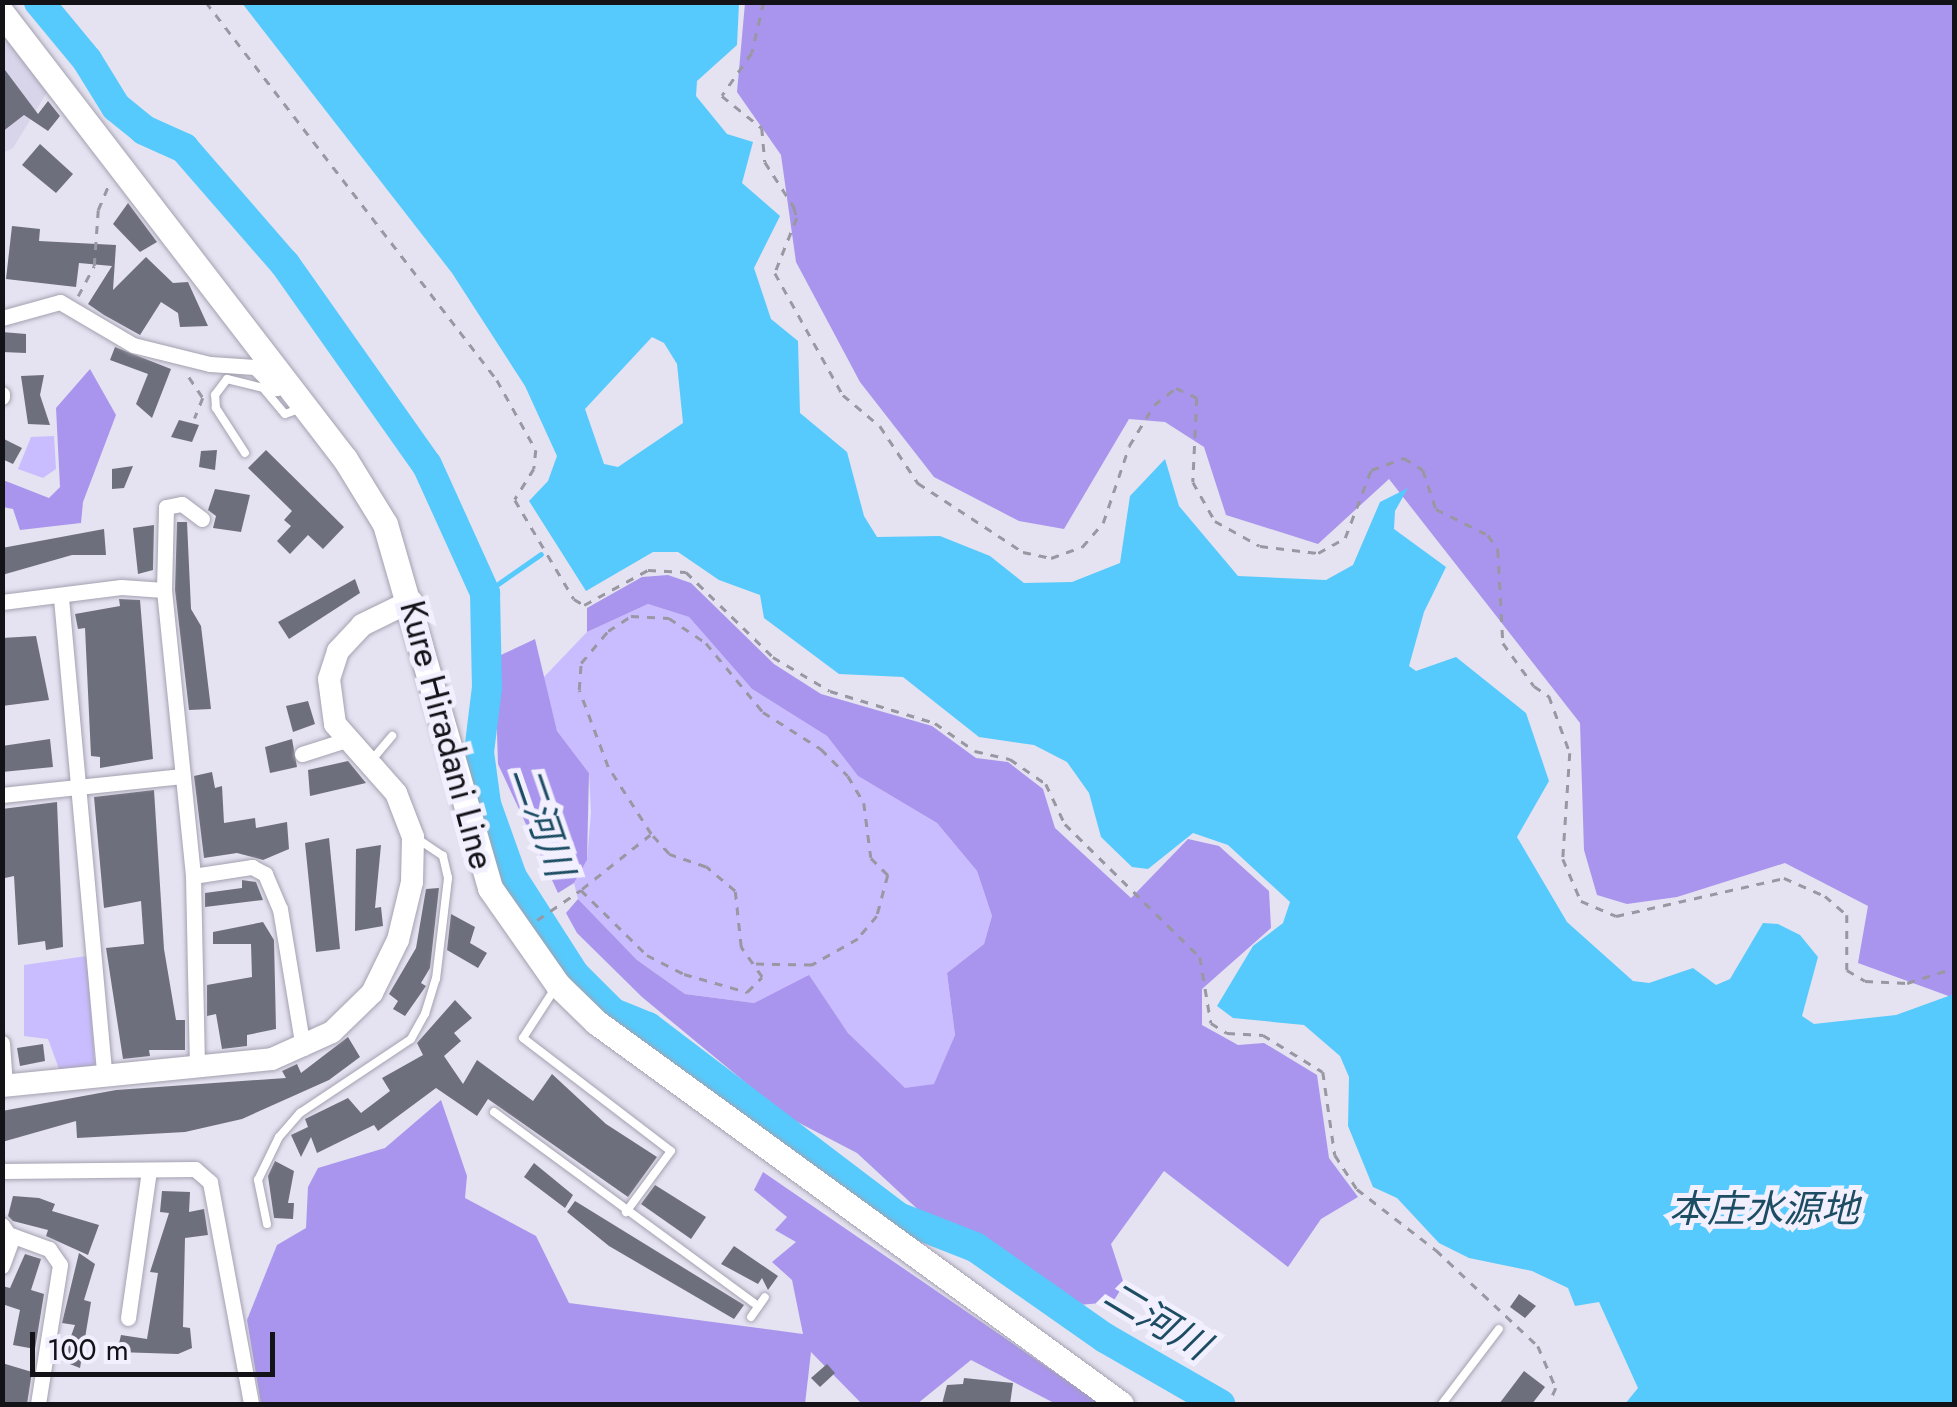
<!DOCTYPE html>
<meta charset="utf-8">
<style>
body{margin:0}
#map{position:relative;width:1957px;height:1407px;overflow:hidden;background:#e5e2f1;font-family:Jost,"Noto Sans JP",sans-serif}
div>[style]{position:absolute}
.built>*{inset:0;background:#d8d4ea}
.green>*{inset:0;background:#cabdff}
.forest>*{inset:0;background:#a995ed}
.water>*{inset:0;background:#56cafc}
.stream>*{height:5px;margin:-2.5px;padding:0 2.5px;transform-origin:2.5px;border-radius:2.5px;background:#56cafc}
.river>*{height:30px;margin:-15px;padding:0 15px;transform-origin:15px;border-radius:15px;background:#56cafc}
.building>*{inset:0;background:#6e6f7c}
.path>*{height:2.5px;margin-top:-1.25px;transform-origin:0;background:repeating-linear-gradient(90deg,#9997a2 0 8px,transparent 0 16px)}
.roads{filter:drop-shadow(0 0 2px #a4a1b0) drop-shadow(0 0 2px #a4a1b0)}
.lane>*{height:8px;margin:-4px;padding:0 4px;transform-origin:4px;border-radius:4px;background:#fff}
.street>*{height:15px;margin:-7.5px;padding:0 7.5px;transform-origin:7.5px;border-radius:7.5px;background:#fff}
.secondary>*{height:22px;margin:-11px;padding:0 11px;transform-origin:11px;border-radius:11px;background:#fff}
.primary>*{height:25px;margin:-12.5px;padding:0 12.5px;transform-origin:12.5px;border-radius:12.5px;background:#fff}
span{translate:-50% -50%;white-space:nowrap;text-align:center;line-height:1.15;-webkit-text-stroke:10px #f2efff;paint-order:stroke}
.street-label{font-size:35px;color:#131217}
.water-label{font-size:38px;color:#1c4d62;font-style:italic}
.frame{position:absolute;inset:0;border:5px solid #131217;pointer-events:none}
.scale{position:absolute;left:30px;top:1332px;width:245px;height:45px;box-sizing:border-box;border:5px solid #131217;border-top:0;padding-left:12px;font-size:30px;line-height:35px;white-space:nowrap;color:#131217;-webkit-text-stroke:8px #f2efff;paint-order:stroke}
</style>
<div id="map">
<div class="built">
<div style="clip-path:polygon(2px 29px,49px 89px,13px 148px,3px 153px)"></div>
</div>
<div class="green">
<div style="clip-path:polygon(54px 436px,56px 469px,43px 478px,18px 469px,31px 437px)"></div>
<div style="clip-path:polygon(648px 604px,689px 617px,752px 689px,827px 736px,858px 776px,937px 823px,977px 871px,992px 916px,984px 944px,947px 973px,955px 1035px,935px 1084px,905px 1089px,848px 1033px,809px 976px,754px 1003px,685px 994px,637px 960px,578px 899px,574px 883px,587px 860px,591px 812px,589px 773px,557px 731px,543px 678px,587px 632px)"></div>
<div style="clip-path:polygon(87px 956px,95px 1067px,59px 1069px,48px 1039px,24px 1036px,24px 965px)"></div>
</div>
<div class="forest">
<div style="clip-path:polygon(745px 3px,1954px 3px,1954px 998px,1858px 963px,1868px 906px,1785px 863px,1677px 897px,1627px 904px,1597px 895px,1584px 850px,1580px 723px,1389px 479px,1318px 544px,1226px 515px,1204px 447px,1165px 422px,1129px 419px,1064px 529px,1019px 521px,934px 477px,860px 382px,796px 262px,781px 155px,737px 92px)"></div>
<div style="clip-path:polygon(90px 369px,116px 415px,83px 502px,81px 523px,20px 530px,13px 509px,3px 507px,3px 480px,49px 498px,60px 487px,56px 408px)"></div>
<div style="clip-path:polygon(668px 575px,691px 583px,774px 664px,821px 694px,932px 726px,976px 758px,1008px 762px,1043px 789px,1055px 828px,1131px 898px,1188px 839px,1219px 846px,1269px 891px,1271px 928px,1202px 989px,1202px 1025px,1238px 1045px,1264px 1043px,1317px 1075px,1329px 1158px,1358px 1197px,1321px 1219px,1288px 1267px,1164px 1171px,1111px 1244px,1124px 1284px,1113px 1302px,1067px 1306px,977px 1235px,938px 1228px,857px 1153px,786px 1116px,642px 997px,577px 933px,566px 913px,578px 899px,637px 960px,685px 994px,754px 1003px,809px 975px,848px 1033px,905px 1088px,934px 1084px,955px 1035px,947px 973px,984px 944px,992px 916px,977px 871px,937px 823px,858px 776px,827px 736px,752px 689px,689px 617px,648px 604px,587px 632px,587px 608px,642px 577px)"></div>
<div style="clip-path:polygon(535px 639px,557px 731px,589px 773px,587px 860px,574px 883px,558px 893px,498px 764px,495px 671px,501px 655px)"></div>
<div style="clip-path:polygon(441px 1100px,467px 1176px,465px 1198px,536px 1236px,569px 1303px,803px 1334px,792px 1280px,772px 1262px,796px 1242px,775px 1230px,787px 1217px,754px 1190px,763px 1172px,1101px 1404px,1056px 1404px,971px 1360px,917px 1404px,862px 1404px,811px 1352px,805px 1404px,261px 1404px,247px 1320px,277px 1245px,306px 1228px,308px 1187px,318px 1168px,385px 1148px)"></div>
</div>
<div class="water">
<div style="clip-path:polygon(evenodd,242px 3px,739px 3px,737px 45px,697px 81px,696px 96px,727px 134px,753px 142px,742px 183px,780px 216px,754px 268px,771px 319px,798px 341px,800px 413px,847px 452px,864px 516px,877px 537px,940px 536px,990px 556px,1024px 583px,1072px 582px,1120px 563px,1130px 496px,1165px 459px,1179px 506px,1238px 576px,1326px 580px,1353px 565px,1380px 502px,1408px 488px,1395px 511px,1394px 529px,1446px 567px,1424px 612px,1409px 666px,1416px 671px,1456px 657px,1526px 713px,1549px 781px,1517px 837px,1567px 922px,1633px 981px,1649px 983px,1693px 968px,1716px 985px,1730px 979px,1763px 923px,1778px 924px,1800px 935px,1818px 957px,1802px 1016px,1814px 1024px,1896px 1015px,1954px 994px,1954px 1404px,1625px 1404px,1638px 1388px,1599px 1302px,1575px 1306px,1568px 1288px,1532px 1271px,1469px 1258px,1439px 1243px,1397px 1198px,1373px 1187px,1348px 1126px,1349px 1077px,1340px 1056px,1304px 1025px,1233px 1018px,1217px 1006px,1253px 946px,1283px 923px,1290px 902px,1228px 845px,1193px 833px,1148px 869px,1132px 867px,1101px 837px,1089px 793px,1067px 762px,1034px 745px,979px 737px,903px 677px,839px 674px,764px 618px,760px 595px,719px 580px,678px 552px,653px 552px,586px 591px,529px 501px,548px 481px,557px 456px,525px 386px,452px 273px,242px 3px,652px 337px,664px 343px,677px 364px,683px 423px,618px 467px,604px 464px,585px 409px,652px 337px)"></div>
</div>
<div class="stream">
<div style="left:485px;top:593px;width:68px;rotate:-34.9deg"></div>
</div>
<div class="river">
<div style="left:39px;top:2px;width:75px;rotate:50.4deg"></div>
<div style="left:87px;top:60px;width:55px;rotate:58.3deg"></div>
<div style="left:116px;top:107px;width:36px;rotate:39deg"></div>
<div style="left:144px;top:130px;width:44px;rotate:24.2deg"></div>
<div style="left:184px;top:148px;width:154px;rotate:49deg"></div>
<div style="left:285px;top:264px;width:246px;rotate:54.8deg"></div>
<div style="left:427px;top:465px;width:141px;rotate:65.6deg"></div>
<div style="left:485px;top:593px;width:94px;rotate:88.8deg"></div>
<div style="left:487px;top:687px;width:65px;rotate:97deg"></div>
<div style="left:479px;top:752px;width:52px;rotate:82.3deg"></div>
<div style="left:486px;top:804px;width:77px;rotate:70.4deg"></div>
<div style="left:512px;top:877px;width:115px;rotate:57.4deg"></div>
<div style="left:574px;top:974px;width:55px;rotate:45deg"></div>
<div style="left:613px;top:1013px;width:38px;rotate:22deg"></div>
<div style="left:648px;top:1027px;width:314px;rotate:37.2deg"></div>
<div style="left:898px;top:1217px;width:83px;rotate:21.3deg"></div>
<div style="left:975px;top:1247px;width:159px;rotate:35deg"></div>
<div style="left:1105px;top:1338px;width:133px;rotate:29.9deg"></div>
</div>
<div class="building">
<div style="clip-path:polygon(2px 66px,38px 114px,48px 101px,60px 116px,48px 131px,24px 115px,2px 132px)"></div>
<div style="clip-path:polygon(40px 144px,73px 174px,56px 193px,22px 165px)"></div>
<div style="clip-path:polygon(128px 203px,157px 242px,140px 252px,113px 224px)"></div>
<div style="clip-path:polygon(12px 226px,40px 229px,39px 241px,116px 245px,113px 290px,146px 257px,173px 283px,188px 282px,208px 326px,180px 327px,178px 313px,161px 302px,140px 335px,104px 315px,88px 304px,112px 266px,79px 263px,76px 287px,6px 279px)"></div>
<div style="clip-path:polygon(2px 332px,26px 334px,26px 353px,2px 352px)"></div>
<div style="clip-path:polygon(115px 347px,171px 369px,152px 418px,136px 404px,148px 374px,110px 360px)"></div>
<div style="clip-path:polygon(44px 375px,40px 395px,50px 425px,28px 424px,21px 376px)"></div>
<div style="clip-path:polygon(179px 420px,199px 425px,192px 442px,171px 437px)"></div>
<div style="clip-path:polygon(2px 438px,22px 448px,13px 464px,2px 459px)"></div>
<div style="clip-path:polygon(217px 450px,215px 470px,199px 467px,201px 451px)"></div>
<div style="clip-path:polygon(266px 450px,344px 527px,323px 549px,308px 535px,290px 554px,277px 541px,291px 526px,284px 520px,292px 511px,248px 468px)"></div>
<div style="clip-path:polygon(133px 466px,124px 488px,112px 489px,112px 469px)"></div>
<div style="clip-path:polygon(215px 489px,250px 495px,241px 532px,213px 528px,216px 516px,208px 510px)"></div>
<div style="clip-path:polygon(177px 522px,187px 522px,191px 609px,201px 626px,211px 709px,189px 710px,175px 590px)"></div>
<div style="clip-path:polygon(154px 525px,153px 570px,138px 574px,133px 528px)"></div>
<div style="clip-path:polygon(104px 529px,106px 555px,72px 555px,2px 575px,2px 548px)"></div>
<div style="clip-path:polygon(355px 579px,360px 593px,289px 639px,278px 622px)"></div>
<div style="clip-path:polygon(119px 599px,140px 600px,153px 759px,100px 768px,100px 757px,91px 756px,85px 628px,78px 629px,75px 614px,120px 606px)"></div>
<div style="clip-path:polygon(36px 636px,49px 700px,2px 706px,2px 638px)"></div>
<div style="clip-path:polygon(308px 701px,315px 724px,293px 732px,286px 706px)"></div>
<div style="clip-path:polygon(50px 739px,53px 767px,2px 772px,2px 746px)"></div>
<div style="clip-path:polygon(292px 739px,297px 767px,270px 773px,265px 747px)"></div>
<div style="clip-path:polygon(348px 761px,366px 783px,310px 796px,308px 770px)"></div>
<div style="clip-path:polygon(212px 772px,215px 788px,222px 786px,224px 823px,255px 818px,256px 828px,287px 822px,289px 849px,263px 860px,237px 853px,204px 858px,194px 776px)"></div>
<div style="clip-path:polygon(154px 790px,164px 949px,176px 1020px,185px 1020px,185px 1050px,149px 1050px,150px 1056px,123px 1059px,106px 948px,144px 944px,141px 901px,104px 908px,94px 797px)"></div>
<div style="clip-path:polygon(57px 802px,63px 947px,46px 950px,45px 941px,18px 945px,14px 876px,5px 878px,2px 858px,2px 809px)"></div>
<div style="clip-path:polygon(329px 838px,340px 949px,316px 952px,305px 843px)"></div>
<div style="clip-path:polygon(381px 845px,375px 908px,381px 907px,383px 926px,355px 931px,356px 849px)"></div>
<div style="clip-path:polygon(242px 880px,256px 882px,263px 900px,205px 907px,205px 893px,242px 888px)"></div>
<div style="clip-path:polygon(439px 888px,430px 968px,421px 983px,426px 986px,405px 1016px,393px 1009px,398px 1001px,389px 994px,416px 948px,426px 889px)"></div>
<div style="clip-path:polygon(451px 914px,475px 927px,470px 943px,487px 953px,478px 968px,447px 950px)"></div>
<div style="clip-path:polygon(263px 922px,274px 940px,276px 1029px,247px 1035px,247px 1046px,222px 1049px,216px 1014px,207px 1016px,207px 985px,252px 977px,251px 944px,213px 944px,213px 932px)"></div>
<div style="clip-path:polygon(455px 1000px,472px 1018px,454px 1033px,461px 1041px,444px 1056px,463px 1084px,477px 1060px,533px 1101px,552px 1074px,606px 1124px,657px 1157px,628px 1197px,488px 1099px,477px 1116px,436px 1088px,378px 1131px,374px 1125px,317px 1153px,311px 1137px,301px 1157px,291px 1135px,308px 1127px,305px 1119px,348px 1098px,361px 1113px,390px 1091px,382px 1078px,423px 1055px,417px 1043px)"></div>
<div style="clip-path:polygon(348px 1037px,360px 1057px,329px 1080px,242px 1119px,185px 1132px,77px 1138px,76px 1121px,2px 1142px,2px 1111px,116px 1090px,286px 1078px,282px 1071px,297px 1064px,301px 1073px)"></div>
<div style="clip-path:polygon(43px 1044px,45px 1061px,20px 1066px,17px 1048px)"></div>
<div style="clip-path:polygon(275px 1161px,294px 1171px,288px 1203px,294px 1203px,293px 1219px,274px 1218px,268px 1176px)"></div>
<div style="clip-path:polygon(534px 1163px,573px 1195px,565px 1208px,524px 1177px)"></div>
<div style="clip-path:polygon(655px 1185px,706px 1217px,691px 1239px,641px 1204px)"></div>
<div style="clip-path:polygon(162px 1191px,190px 1192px,189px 1212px,204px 1209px,208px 1235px,185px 1238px,183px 1327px,190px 1328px,192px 1348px,178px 1354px,117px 1352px,121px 1335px,147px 1339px,158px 1273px,150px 1272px,169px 1213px,160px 1212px)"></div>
<div style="clip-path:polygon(13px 1196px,39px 1198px,55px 1204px,52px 1211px,99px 1225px,88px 1255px,46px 1236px,48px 1230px,13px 1221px,8px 1216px)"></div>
<div style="clip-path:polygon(575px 1201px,744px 1305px,734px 1319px,609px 1246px,567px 1212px)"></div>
<div style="clip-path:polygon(734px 1246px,778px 1276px,768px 1290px,762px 1278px,758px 1284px,721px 1264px)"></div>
<div style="clip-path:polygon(79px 1253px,95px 1264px,84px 1300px,91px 1302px,80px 1368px,62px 1361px,75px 1325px,62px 1323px)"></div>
<div style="clip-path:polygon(25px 1254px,41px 1259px,31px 1290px,44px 1294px,35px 1349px,13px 1345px,20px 1310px,2px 1304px,2px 1286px,10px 1288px)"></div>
<div style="clip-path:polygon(1519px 1294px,1536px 1306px,1525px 1318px,1510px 1307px)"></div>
<div style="clip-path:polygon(2px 1363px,32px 1372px,27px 1404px,2px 1404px)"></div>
<div style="clip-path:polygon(827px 1364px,835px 1373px,820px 1387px,811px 1378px)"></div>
<div style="clip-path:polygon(1524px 1371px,1545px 1387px,1532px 1404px,1499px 1404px)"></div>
<div style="clip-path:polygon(964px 1378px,1013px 1383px,1010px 1404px,942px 1404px,947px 1385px,963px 1384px)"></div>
</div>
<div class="path">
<div style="left:206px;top:2px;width:477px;rotate:52.4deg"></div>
<div style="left:497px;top:380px;width:80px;rotate:60.9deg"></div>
<div style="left:536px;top:450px;width:19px;rotate:96deg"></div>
<div style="left:534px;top:469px;width:36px;rotate:122deg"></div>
<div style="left:515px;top:500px;width:115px;rotate:59.2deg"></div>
<div style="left:574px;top:599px;width:12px;rotate:31deg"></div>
<div style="left:584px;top:605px;width:73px;rotate:-28.7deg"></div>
<div style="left:648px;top:570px;width:38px;rotate:3deg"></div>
<div style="left:686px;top:572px;width:122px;rotate:44.3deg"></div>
<div style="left:773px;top:657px;width:66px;rotate:30.8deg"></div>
<div style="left:830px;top:691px;width:110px;rotate:16.9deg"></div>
<div style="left:935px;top:723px;width:49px;rotate:35deg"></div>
<div style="left:975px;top:751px;width:36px;rotate:13deg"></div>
<div style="left:1010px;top:759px;width:44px;rotate:34.8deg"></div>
<div style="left:1046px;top:784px;width:44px;rotate:64.6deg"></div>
<div style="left:1065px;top:824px;width:190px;rotate:44.6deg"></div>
<div style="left:1200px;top:957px;width:67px;rotate:80.5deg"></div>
<div style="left:1211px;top:1023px;width:19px;rotate:32deg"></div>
<div style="left:1227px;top:1033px;width:36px;rotate:3deg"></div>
<div style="left:1263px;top:1035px;width:70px;rotate:31.7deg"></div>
<div style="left:1323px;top:1072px;width:84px;rotate:81.8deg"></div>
<div style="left:1335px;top:1155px;width:40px;rotate:57.1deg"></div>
<div style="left:1357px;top:1189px;width:100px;rotate:37.7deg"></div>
<div style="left:1436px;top:1250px;width:140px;rotate:43.3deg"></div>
<div style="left:1538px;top:1346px;width:46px;rotate:66.8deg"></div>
<div style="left:1556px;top:1388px;width:17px;rotate:114deg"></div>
<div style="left:764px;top:2px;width:52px;rotate:103.2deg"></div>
<div style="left:752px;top:53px;width:52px;rotate:124.9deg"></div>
<div style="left:722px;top:96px;width:51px;rotate:38.7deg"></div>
<div style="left:762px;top:128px;width:34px;rotate:85deg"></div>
<div style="left:765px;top:162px;width:54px;rotate:57.2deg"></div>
<div style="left:794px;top:207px;width:11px;rotate:75deg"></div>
<div style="left:797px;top:218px;width:59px;rotate:111.8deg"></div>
<div style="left:775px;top:273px;width:140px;rotate:60.9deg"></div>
<div style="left:843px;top:395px;width:48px;rotate:40deg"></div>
<div style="left:880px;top:426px;width:69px;rotate:56.3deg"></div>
<div style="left:918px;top:483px;width:126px;rotate:33.3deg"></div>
<div style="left:1023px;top:552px;width:29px;rotate:12deg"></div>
<div style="left:1051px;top:558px;width:33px;rotate:-20deg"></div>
<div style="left:1082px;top:547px;width:32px;rotate:-49deg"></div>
<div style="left:1103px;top:523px;width:81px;rotate:-71.3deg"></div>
<div style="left:1129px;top:446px;width:48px;rotate:-58.6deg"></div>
<div style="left:1154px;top:405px;width:28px;rotate:-38deg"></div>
<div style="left:1176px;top:388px;width:23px;rotate:25deg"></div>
<div style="left:1197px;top:398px;width:84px;rotate:92.7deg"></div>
<div style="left:1193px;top:482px;width:45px;rotate:60.6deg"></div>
<div style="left:1215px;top:521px;width:51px;rotate:29.1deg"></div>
<div style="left:1260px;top:546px;width:58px;rotate:6.9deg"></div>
<div style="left:1318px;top:553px;width:31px;rotate:-29deg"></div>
<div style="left:1345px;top:538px;width:73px;rotate:-69.1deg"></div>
<div style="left:1371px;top:470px;width:35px;rotate:-20deg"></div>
<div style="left:1404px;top:458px;width:22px;rotate:32deg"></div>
<div style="left:1423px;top:470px;width:41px;rotate:71.6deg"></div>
<div style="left:1436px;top:509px;width:58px;rotate:26.6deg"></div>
<div style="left:1488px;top:535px;width:18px;rotate:56deg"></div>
<div style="left:1498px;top:550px;width:93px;rotate:86.9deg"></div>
<div style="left:1503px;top:643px;width:53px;rotate:54.2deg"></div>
<div style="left:1534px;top:686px;width:18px;rotate:34deg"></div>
<div style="left:1549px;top:696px;width:61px;rotate:69.8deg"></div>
<div style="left:1570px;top:753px;width:106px;rotate:93.8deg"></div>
<div style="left:1563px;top:859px;width:46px;rotate:66.8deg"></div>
<div style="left:1581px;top:901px;width:38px;rotate:23deg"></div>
<div style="left:1616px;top:916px;width:172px;rotate:-12.7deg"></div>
<div style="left:1784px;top:878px;width:45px;rotate:23.7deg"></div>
<div style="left:1825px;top:896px;width:29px;rotate:41deg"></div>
<div style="left:1847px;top:915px;width:55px;rotate:90deg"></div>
<div style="left:1847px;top:970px;width:21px;rotate:31deg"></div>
<div style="left:1865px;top:981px;width:42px;rotate:2.7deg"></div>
<div style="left:1907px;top:983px;width:49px;rotate:-17.7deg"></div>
<div style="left:78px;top:296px;width:34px;rotate:-62deg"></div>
<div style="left:94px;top:266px;width:56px;rotate:-85.9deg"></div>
<div style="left:98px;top:210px;width:26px;rotate:-67deg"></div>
<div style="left:189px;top:377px;width:25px;rotate:56deg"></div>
<div style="left:203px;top:398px;width:22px;rotate:112deg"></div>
<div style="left:582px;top:889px;width:87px;rotate:-38.5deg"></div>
<div style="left:537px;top:920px;width:53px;rotate:-34.3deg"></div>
<div style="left:581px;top:890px;width:93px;rotate:44.6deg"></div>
<div style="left:647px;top:955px;width:42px;rotate:27.2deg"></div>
<div style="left:684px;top:974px;width:66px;rotate:15.9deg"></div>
<div style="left:747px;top:992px;width:21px;rotate:-45deg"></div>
<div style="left:762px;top:977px;width:37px;rotate:-125deg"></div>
<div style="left:741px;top:947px;width:56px;rotate:-96.1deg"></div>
<div style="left:735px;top:891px;width:38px;rotate:-140deg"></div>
<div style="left:706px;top:867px;width:39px;rotate:-161deg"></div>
<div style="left:669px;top:854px;width:27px;rotate:-132deg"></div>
<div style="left:651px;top:834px;width:80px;rotate:-122.7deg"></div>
<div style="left:608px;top:767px;width:82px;rotate:-110.6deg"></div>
<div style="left:579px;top:690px;width:27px;rotate:-86deg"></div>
<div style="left:581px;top:663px;width:42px;rotate:-49.8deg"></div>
<div style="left:608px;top:631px;width:27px;rotate:-33deg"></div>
<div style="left:631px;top:616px;width:38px;rotate:3deg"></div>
<div style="left:669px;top:618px;width:45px;rotate:34deg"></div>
<div style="left:706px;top:643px;width:89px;rotate:50.4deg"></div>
<div style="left:763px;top:712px;width:69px;rotate:32.5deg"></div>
<div style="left:821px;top:749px;width:38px;rotate:45deg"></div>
<div style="left:848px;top:776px;width:31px;rotate:59deg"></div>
<div style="left:864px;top:803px;width:55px;rotate:82.7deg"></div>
<div style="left:871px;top:858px;width:24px;rotate:45deg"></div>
<div style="left:888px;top:875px;width:42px;rotate:105deg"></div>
<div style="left:877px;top:916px;width:30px;rotate:130deg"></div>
<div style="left:858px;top:939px;width:53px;rotate:150.5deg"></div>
<div style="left:812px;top:965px;width:56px;rotate:-179deg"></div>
</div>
<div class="roads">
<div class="lane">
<div style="left:245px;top:453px;width:54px;rotate:-122.8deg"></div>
<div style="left:216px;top:408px;width:13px;rotate:-94deg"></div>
<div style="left:215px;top:395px;width:20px;rotate:-53deg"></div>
<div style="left:227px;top:379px;width:37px;rotate:14deg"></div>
<div style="left:263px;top:388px;width:34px;rotate:50deg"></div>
<div style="left:285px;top:414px;width:12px;rotate:-20deg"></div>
<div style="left:371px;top:761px;width:33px;rotate:-50deg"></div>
<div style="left:554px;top:990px;width:57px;rotate:122.9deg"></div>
<div style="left:523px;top:1038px;width:186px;rotate:37.4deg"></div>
<div style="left:671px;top:1151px;width:76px;rotate:126.4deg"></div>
<div style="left:494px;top:1112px;width:328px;rotate:36.3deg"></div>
<div style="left:267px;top:1224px;width:45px;rotate:-101.6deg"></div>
<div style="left:258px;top:1180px;width:48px;rotate:-64deg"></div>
<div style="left:279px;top:1137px;width:32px;rotate:-49deg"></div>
<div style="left:300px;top:1113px;width:133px;rotate:-33.7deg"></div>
<div style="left:411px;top:1039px;width:29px;rotate:-61deg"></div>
<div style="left:425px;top:1014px;width:37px;rotate:-73deg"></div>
<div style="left:436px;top:979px;width:102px;rotate:-83.2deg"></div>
<div style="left:448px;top:878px;width:23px;rotate:-103deg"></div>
<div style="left:443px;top:856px;width:30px;rotate:-146deg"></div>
<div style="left:751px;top:1317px;width:24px;rotate:-55deg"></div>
<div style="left:1442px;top:1404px;width:94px;rotate:-52.8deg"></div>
</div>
<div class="street">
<div style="left:2px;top:318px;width:60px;rotate:-15.4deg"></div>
<div style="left:60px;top:302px;width:85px;rotate:30.5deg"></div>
<div style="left:133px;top:345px;width:79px;rotate:13.9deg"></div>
<div style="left:210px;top:364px;width:45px;rotate:3.8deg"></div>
<div style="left:255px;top:367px;width:30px;rotate:45deg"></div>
<div style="left:2px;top:394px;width:3px;rotate:90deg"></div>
<div style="left:164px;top:590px;width:83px;rotate:-88.6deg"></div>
<div style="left:166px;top:507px;width:16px;rotate:-11deg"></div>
<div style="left:182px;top:504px;width:25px;rotate:37deg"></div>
<div style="left:61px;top:598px;width:479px;rotate:84.8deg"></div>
<div style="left:2px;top:602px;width:120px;rotate:-7.2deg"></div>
<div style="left:121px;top:587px;width:43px;rotate:4deg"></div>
<div style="left:164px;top:590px;width:287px;rotate:84.2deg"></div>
<div style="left:193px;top:876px;width:188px;rotate:88.8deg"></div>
<div style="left:302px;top:754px;width:49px;rotate:-17.7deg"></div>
<div style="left:2px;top:795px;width:181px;rotate:-6deg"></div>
<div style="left:193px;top:876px;width:60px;rotate:-8.7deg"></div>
<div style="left:252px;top:867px;width:15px;rotate:28deg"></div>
<div style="left:265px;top:874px;width:38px;rotate:67deg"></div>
<div style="left:280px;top:909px;width:141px;rotate:80.6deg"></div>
<div style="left:2px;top:1043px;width:43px;rotate:86deg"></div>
<div style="left:2px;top:1171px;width:193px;rotate:-0.6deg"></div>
<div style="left:195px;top:1169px;width:20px;rotate:41deg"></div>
<div style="left:210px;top:1182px;width:226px;rotate:79.5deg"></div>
<div style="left:2px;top:1225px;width:11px;rotate:56deg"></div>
<div style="left:8px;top:1234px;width:44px;rotate:20.1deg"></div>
<div style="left:49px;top:1249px;width:19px;rotate:55deg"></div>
<div style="left:60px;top:1265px;width:141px;rotate:99deg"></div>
<div style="left:2px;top:1266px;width:32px;rotate:-70deg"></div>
<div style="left:128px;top:1318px;width:149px;rotate:-81.9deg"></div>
</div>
<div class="secondary">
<div style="left:2px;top:1086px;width:271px;rotate:-5.7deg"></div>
<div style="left:272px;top:1059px;width:66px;rotate:-24.2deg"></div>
<div style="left:332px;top:1032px;width:56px;rotate:-44.3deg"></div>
<div style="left:372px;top:993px;width:59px;rotate:-63.9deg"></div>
<div style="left:398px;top:940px;width:60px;rotate:-76.4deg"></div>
<div style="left:412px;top:882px;width:45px;rotate:-88.7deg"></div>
<div style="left:413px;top:837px;width:47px;rotate:-111.1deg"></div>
<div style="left:396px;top:793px;width:92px;rotate:-131.5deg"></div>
<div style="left:335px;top:724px;width:45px;rotate:-97.6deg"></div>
<div style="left:329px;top:679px;width:29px;rotate:-72deg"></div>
<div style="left:338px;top:651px;width:35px;rotate:-47deg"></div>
<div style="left:362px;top:625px;width:55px;rotate:-26.1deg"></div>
</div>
<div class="primary">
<div style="left:2px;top:13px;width:563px;rotate:52.44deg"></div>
<div style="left:345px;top:459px;width:76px;rotate:58.4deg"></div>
<div style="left:385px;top:524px;width:379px;rotate:73.9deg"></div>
<div style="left:490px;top:888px;width:118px;rotate:55deg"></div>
<div style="left:558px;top:985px;width:53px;rotate:44.2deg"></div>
<div style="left:596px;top:1022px;width:649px;rotate:36.04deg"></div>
</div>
</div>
<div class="street-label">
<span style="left:447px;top:735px;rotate:75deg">Kure Hiradani Line</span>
</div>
<div class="water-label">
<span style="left:543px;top:821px;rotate:71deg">二河川</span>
<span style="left:1764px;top:1209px">本庄水源地</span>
<span style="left:1157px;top:1320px;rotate:31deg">二河川</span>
</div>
<div class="frame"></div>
<div class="scale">100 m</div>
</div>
